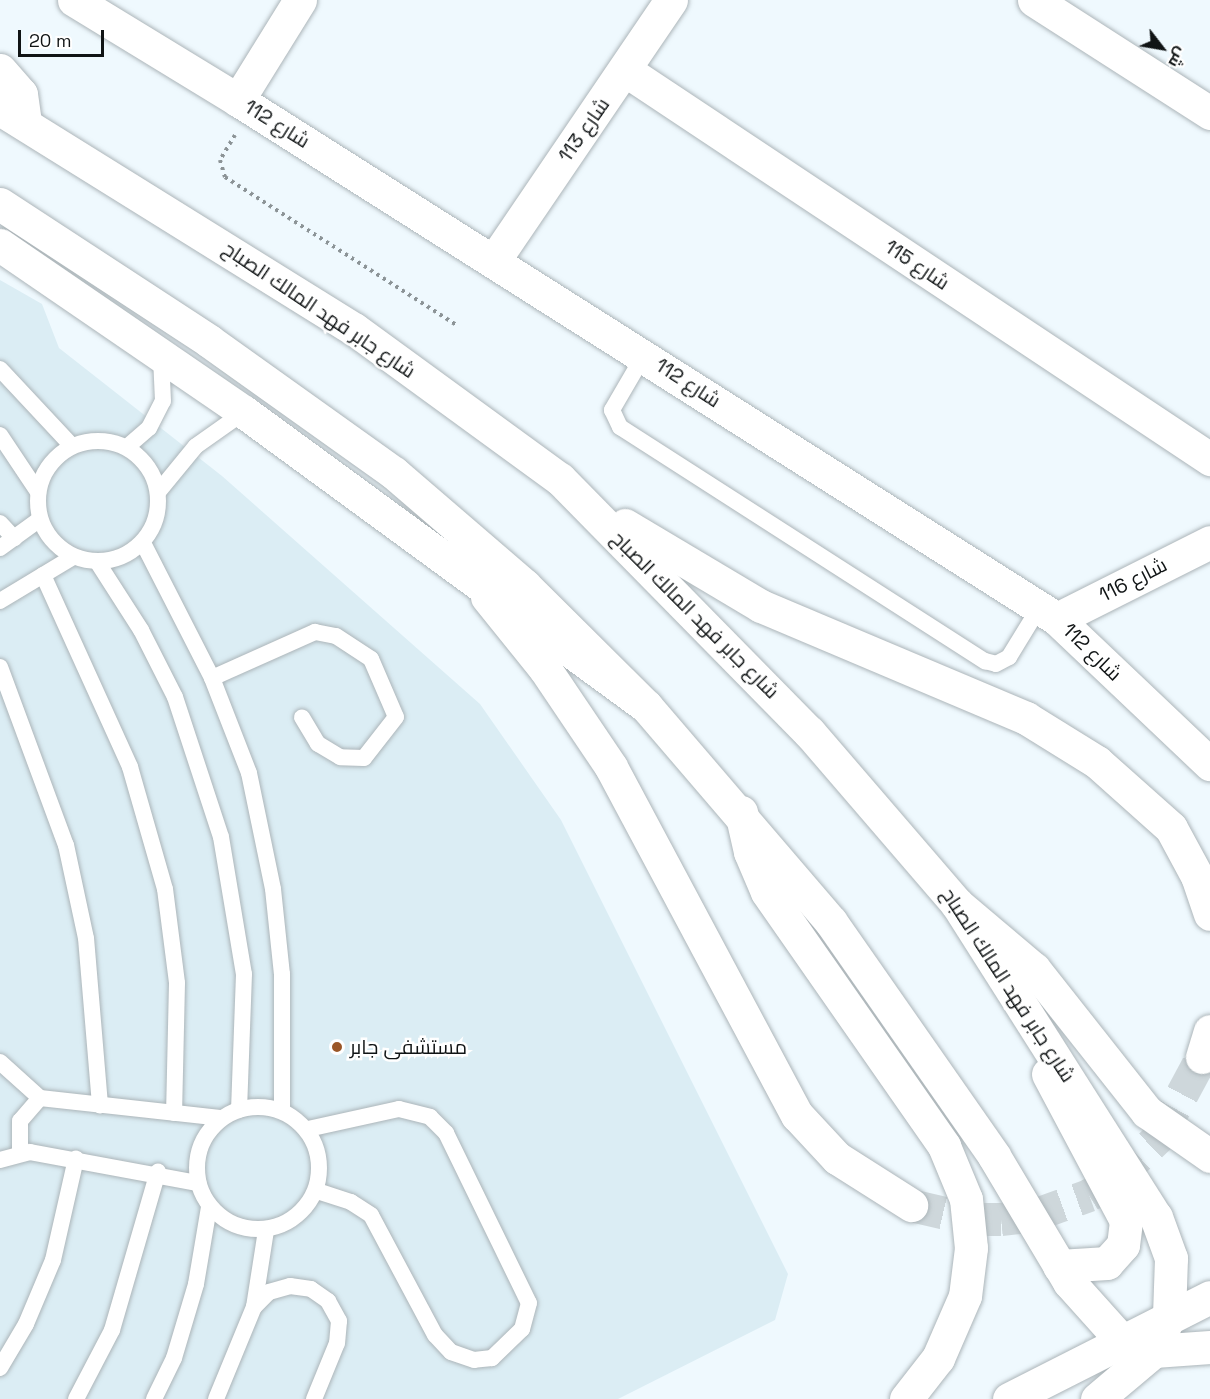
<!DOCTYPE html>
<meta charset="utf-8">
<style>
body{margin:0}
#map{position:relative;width:1210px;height:1399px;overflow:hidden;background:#eff9fe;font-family:"Space Grotesk",Cairo,sans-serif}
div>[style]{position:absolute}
.built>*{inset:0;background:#dbedf4}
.secondary-tunnel>*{height:33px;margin-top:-16.5px;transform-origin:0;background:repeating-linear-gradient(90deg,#ced7db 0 33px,transparent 0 49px)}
.path>*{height:4px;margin-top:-2px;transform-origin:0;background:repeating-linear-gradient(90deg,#8c9497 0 3px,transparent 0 7.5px)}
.roads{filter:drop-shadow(0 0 2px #acb5b9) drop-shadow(0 0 2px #acb5b9)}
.lane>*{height:16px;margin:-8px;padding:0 8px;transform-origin:8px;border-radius:8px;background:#fff}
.lane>.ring{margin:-8px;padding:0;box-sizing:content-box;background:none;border:16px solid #fff;border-radius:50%}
.street>*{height:33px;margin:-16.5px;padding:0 16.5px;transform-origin:16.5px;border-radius:16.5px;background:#fff}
.secondary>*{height:33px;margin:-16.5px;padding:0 16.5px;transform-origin:16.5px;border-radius:16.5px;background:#fff}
.primary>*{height:33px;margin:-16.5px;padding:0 16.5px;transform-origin:16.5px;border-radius:16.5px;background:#fff}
.highway>*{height:33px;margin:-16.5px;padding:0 16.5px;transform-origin:16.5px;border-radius:16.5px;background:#fff}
.dots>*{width:16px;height:16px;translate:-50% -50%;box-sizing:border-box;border:3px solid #fff;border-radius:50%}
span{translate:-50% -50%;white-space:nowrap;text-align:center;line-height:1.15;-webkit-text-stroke:5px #fff;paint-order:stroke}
.street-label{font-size:20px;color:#101415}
.poi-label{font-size:20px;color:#101415}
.left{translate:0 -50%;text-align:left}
.north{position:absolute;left:1132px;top:18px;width:60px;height:60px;-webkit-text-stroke:4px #fff;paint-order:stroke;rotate:121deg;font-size:16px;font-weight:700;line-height:24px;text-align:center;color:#101415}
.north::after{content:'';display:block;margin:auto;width:21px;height:27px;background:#101415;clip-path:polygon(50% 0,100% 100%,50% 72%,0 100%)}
.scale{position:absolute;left:18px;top:30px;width:86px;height:27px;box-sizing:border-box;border:3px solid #101415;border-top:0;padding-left:8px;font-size:18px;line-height:21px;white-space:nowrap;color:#101415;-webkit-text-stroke:4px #fff;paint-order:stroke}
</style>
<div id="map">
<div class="built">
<div style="clip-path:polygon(0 280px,42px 304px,59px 348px,222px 476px,480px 704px,561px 820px,788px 1274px,775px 1320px,618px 1399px,0 1399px)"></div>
</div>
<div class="secondary-tunnel">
<div style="left:911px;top:1205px;width:62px;rotate:13.1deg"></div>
<div style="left:971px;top:1219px;width:30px"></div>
<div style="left:1001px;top:1219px;width:30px;rotate:-6deg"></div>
<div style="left:1031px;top:1216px;width:62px;rotate:-19.9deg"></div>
<div style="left:1089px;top:1195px;width:31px;rotate:-32deg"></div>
<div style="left:1115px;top:1179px;width:61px;rotate:-43.7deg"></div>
<div style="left:1159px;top:1137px;width:91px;rotate:-61.7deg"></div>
</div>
<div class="path">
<div style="left:235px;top:135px;width:29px;rotate:121deg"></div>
<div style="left:220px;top:160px;width:18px;rotate:74deg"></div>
<div style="left:225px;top:177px;width:277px;rotate:32.6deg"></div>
</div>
<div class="roads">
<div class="lane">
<div style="left:644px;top:355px;width:64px;rotate:120.2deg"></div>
<div style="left:612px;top:410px;width:19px;rotate:65deg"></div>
<div style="left:620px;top:427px;width:434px;rotate:32.7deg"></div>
<div style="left:985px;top:661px;width:11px;rotate:15deg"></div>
<div style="left:996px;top:664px;width:15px;rotate:-28deg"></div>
<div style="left:1009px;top:657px;width:57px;rotate:-58.5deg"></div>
<div style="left:0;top:369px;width:105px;rotate:46.9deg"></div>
<div style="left:0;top:435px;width:69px;rotate:56.3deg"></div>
<div class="ring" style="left:38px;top:441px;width:104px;height:104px"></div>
<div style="left:127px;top:447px;width:29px;rotate:-41deg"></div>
<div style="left:149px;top:428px;width:30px;rotate:-63deg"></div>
<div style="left:163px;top:401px;width:44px;rotate:-92.6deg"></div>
<div style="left:159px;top:491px;width:58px;rotate:-50.6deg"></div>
<div style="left:196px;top:446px;width:59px;rotate:-35.3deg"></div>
<div style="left:0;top:523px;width:21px;rotate:47deg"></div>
<div style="left:143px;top:543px;width:152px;rotate:62.9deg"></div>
<div style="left:212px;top:678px;width:102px;rotate:68.7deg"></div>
<div style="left:249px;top:773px;width:118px;rotate:78.3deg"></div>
<div style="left:273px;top:889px;width:85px;rotate:84deg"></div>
<div style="left:282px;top:974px;width:135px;rotate:90deg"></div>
<div style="left:0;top:548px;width:49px;rotate:-35.9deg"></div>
<div style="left:98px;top:563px;width:80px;rotate:57.3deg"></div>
<div style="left:141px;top:630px;width:75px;rotate:63.1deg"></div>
<div style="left:175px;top:697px;width:147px;rotate:71.8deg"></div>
<div style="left:221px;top:837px;width:139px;rotate:80.5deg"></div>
<div style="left:244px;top:974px;width:136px;rotate:92.1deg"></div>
<div style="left:43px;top:575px;width:211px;rotate:65.6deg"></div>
<div style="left:130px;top:767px;width:127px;rotate:74deg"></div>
<div style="left:165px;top:889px;width:95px;rotate:82.7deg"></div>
<div style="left:177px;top:983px;width:130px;rotate:91.3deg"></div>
<div style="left:0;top:601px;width:85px;rotate:-31.1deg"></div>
<div style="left:0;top:667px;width:190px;rotate:69.7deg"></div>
<div style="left:66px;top:845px;width:95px;rotate:77.9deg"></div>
<div style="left:86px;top:938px;width:168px;rotate:85.2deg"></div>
<div style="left:212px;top:678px;width:113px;rotate:-24.1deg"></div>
<div style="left:315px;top:632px;width:21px;rotate:11deg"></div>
<div style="left:336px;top:636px;width:42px;rotate:33.3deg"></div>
<div style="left:371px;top:659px;width:63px;rotate:66.7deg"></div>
<div style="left:396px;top:717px;width:52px;rotate:128deg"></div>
<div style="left:364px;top:758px;width:24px;rotate:-178deg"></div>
<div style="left:340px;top:757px;width:26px;rotate:-149deg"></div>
<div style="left:318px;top:744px;width:31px;rotate:-121deg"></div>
<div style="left:0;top:1062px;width:54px;rotate:42deg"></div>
<div style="left:40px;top:1098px;width:181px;rotate:6.3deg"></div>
<div class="ring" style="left:197px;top:1107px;width:106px;height:106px"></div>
<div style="left:308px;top:1129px;width:93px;rotate:-12.4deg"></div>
<div style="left:399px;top:1109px;width:32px;rotate:14deg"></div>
<div style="left:430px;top:1117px;width:23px;rotate:45deg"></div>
<div style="left:446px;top:1133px;width:189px;rotate:64deg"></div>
<div style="left:529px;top:1303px;width:27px;rotate:105deg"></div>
<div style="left:522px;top:1329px;width:42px;rotate:136deg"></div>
<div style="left:492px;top:1358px;width:18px;rotate:174deg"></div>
<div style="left:474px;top:1360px;width:24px;rotate:-161deg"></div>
<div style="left:451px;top:1352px;width:23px;rotate:-133deg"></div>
<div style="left:435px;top:1335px;width:136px;rotate:-118.1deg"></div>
<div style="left:371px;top:1215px;width:24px;rotate:-147deg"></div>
<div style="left:351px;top:1202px;width:36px;rotate:-162deg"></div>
<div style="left:20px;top:1152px;width:31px;rotate:-90deg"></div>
<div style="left:20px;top:1121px;width:30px;rotate:-49deg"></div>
<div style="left:0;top:1160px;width:31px;rotate:-15deg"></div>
<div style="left:30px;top:1152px;width:171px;rotate:10.5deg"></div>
<div style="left:254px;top:1307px;width:21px;rotate:-45deg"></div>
<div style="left:269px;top:1292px;width:22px;rotate:-16deg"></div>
<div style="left:290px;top:1286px;width:21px;rotate:8deg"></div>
<div style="left:311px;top:1289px;width:21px;rotate:35deg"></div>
<div style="left:328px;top:1301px;width:23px;rotate:61deg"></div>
<div style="left:339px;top:1321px;width:22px;rotate:95deg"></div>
<div style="left:337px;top:1343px;width:61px;rotate:112.3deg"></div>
<div style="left:0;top:1368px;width:51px;rotate:-59.4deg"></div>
<div style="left:26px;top:1324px;width:69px;rotate:-67.1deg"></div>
<div style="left:53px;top:1260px;width:104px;rotate:-77.2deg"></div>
<div style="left:76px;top:1399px;width:78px;rotate:-62.4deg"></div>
<div style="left:112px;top:1330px;width:165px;rotate:-73.8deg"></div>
<div style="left:154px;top:1399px;width:46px;rotate:-64deg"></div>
<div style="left:174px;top:1358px;width:77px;rotate:-73.4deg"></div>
<div style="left:196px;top:1284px;width:78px;rotate:-80.4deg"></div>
<div style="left:216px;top:1399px;width:100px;rotate:-67.6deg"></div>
<div style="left:254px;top:1307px;width:78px;rotate:-81.1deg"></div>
</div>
<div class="street">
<div style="left:74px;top:0;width:192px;rotate:31.4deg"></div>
<div style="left:300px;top:0;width:118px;rotate:121.8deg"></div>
<div style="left:238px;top:100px;width:970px;rotate:32.36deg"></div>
<div style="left:1057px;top:619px;width:211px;rotate:43.5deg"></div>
<div style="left:1034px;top:0;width:209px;rotate:32.7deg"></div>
<div style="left:0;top:70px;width:32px;rotate:49deg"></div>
<div style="left:21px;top:94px;width:30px;rotate:82deg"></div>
<div style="left:625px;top:70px;width:703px;rotate:33.62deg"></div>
<div style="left:495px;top:259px;width:313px;rotate:-55.8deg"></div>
<div style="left:1057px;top:619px;width:171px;rotate:-26.7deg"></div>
</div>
<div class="secondary">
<div style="left:0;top:109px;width:417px;rotate:31.9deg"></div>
<div style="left:354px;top:329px;width:255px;rotate:36.1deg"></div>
<div style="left:560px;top:479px;width:355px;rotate:45.5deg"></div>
<div style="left:809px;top:732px;width:227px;rotate:49.3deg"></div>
<div style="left:957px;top:904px;width:371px;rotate:57.6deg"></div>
<div style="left:1156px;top:1217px;width:44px;rotate:69.9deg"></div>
<div style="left:1171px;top:1258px;width:58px;rotate:92deg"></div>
<div style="left:0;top:204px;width:250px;rotate:33.2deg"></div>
<div style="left:209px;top:341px;width:227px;rotate:35.5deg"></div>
<div style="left:394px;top:473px;width:172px;rotate:40.7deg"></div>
<div style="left:524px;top:585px;width:172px;rotate:44.8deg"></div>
<div style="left:646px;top:706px;width:284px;rotate:49.4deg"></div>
<div style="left:831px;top:922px;width:285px;rotate:55.1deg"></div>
<div style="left:994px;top:1156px;width:147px;rotate:59.2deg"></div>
<div style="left:1069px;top:1282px;width:78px;rotate:48.1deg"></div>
<div style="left:625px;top:525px;width:158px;rotate:30.8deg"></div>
<div style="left:761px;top:606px;width:288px;rotate:22.9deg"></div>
<div style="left:1026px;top:718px;width:84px;rotate:31.8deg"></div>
<div style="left:1097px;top:762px;width:99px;rotate:41.7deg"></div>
<div style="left:1171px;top:828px;width:55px;rotate:61.6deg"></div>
<div style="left:1197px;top:876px;width:40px;rotate:71.1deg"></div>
<div style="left:487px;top:597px;width:92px;rotate:51.1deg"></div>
<div style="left:545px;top:669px;width:118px;rotate:56deg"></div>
<div style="left:611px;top:767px;width:395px;rotate:61.9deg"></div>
<div style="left:797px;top:1115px;width:59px;rotate:47.1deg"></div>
<div style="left:837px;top:1158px;width:88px;rotate:32.4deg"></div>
<div style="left:1202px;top:1057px;width:27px;rotate:-73deg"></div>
<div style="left:1048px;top:1074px;width:166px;rotate:62deg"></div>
<div style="left:1126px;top:1221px;width:24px;rotate:97deg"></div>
<div style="left:1123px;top:1245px;width:24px;rotate:132deg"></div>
<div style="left:1107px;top:1263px;width:48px;rotate:176.4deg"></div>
</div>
<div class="primary">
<div style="left:741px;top:812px;width:41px;rotate:77.3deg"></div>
<div style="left:750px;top:852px;width:43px;rotate:67deg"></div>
<div style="left:767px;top:892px;width:310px;rotate:55.1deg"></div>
<div style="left:944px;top:1146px;width:57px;rotate:67.5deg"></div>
<div style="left:966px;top:1199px;width:49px;rotate:84.2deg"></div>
<div style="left:971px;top:1248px;width:48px;rotate:97.1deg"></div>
<div style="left:965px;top:1296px;width:68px;rotate:113.5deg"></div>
<div style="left:938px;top:1358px;width:52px;rotate:128deg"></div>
<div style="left:957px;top:904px;width:101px;rotate:40.2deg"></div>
<div style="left:1034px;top:969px;width:182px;rotate:51.7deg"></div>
<div style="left:1147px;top:1112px;width:77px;rotate:34.9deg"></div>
<div style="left:1136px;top:1346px;width:19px;rotate:16deg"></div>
<div style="left:1154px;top:1351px;width:56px;rotate:-4.1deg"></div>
<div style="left:1009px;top:1399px;width:225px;rotate:-26.9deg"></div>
<div style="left:1097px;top:1399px;width:75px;rotate:-40.1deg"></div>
<div style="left:1154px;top:1351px;width:38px;rotate:-67deg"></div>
</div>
<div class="highway">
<div style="left:0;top:245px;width:296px;rotate:34.4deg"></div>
<div style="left:244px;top:412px;width:498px;rotate:36.2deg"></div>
</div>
</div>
<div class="dots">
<div style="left:337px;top:1047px;background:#9a5627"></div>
</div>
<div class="street-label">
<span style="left:277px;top:124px;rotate:32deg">شارع 112</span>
<span style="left:584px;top:130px;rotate:-55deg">شارع 113</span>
<span style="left:917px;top:265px;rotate:34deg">شارع 115</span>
<span style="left:319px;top:310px;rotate:34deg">شارع جابر فهد المالك الصباح</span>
<span style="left:688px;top:383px;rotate:33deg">شارع 112</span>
<span style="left:1133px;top:580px;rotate:-27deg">شارع 116</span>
<span style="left:695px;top:615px;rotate:45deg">شارع جابر فهد المالك الصباح</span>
<span style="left:1092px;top:652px;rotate:44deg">شارع 112</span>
<span style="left:1008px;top:985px;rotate:57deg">شارع جابر فهد المالك الصباح</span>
</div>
<div class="poi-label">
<span class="left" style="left:350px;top:1047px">مستشفى جابر</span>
</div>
<div class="north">ش</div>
<div class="scale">20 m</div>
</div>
